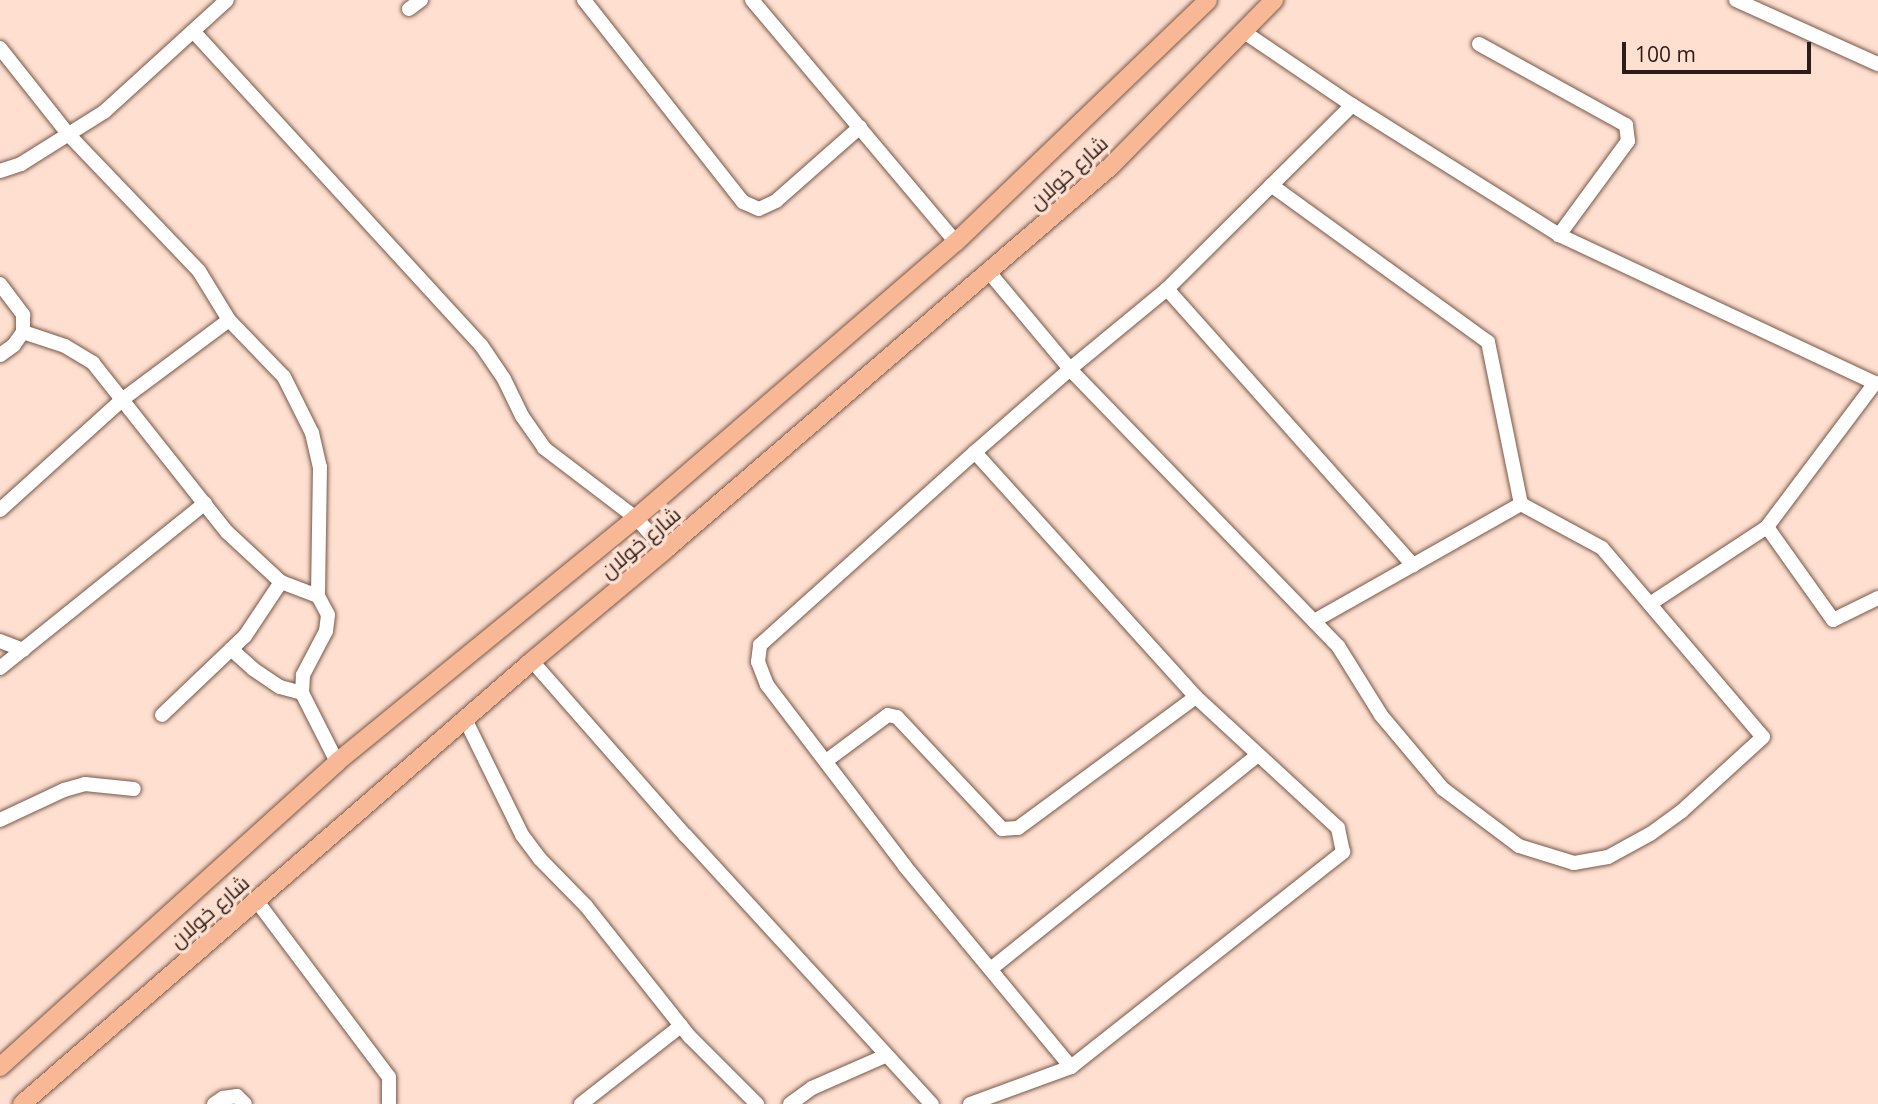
<!DOCTYPE html>
<meta charset="utf-8">
<style>
body{margin:0}
#map{position:relative;width:1878px;height:1104px;overflow:hidden;background:#fedfd0;font-family:"Open Sans",Cairo,sans-serif}
div>[style]{position:absolute}
.roads{filter:drop-shadow(0 0 2px #775747) drop-shadow(0 0 2px #775747)}
.minor>*{height:14px;margin:-7px;padding:0 7px;transform-origin:7px;border-radius:7px;background:#fff}
.major>*{height:18px;margin:-9px;padding:0 9px;transform-origin:9px;border-radius:9px;background:#f8b895}
span{translate:-50% -50%;white-space:nowrap;text-align:center;line-height:1.15;-webkit-text-stroke:7px #fedfd0;paint-order:stroke}
.street-label{font-size:21px;color:#2a1c16}
.scale{position:absolute;left:1622px;top:42px;width:189px;height:32px;box-sizing:border-box;border:4px solid #2a1c16;border-top:0;padding-left:9px;font-size:21px;line-height:24px;white-space:nowrap;color:#2a1c16;-webkit-text-stroke:5px #fedfd0;paint-order:stroke}
</style>
<div id="map">
<div class="roads">
<div class="minor">
<div style="left:584px;top:0;width:257px;rotate:51.8deg"></div>
<div style="left:743px;top:202px;width:17px;rotate:24deg"></div>
<div style="left:759px;top:209px;width:19px;rotate:-25deg"></div>
<div style="left:776px;top:201px;width:112px;rotate:-41.4deg"></div>
<div style="left:752px;top:0;width:317px;rotate:49.9deg"></div>
<div style="left:1736px;top:0;width:156px;rotate:24.3deg"></div>
<div style="left:409px;top:9px;width:15px;rotate:-37deg"></div>
<div style="left:193px;top:31px;width:426px;rotate:47.5deg"></div>
<div style="left:481px;top:345px;width:41px;rotate:55.9deg"></div>
<div style="left:504px;top:379px;width:41px;rotate:64.1deg"></div>
<div style="left:522px;top:416px;width:39px;rotate:55deg"></div>
<div style="left:544px;top:448px;width:116px;rotate:37.3deg"></div>
<div style="left:636px;top:518px;width:43px;rotate:47.8deg"></div>
<div style="left:1479px;top:44px;width:168px;rotate:28.9deg"></div>
<div style="left:1626px;top:125px;width:16px;rotate:83deg"></div>
<div style="left:1628px;top:141px;width:117px;rotate:126.3deg"></div>
<div style="left:0;top:48px;width:111px;rotate:51.6deg"></div>
<div style="left:69px;top:135px;width:188px;rotate:46.3deg"></div>
<div style="left:199px;top:271px;width:57px;rotate:58.5deg"></div>
<div style="left:229px;top:320px;width:79px;rotate:46deg"></div>
<div style="left:284px;top:377px;width:63px;rotate:63.4deg"></div>
<div style="left:312px;top:433px;width:35px;rotate:77deg"></div>
<div style="left:320px;top:467px;width:129px;rotate:90.9deg"></div>
<div style="left:1352px;top:105px;width:244px;rotate:32.1deg"></div>
<div style="left:1559px;top:235px;width:349px;rotate:25.1deg"></div>
<div style="left:1875px;top:383px;width:180px;rotate:126.9deg"></div>
<div style="left:1767px;top:527px;width:140px;rotate:146.7deg"></div>
<div style="left:0;top:171px;width:22px;rotate:-18deg"></div>
<div style="left:21px;top:164px;width:98px;rotate:-32.1deg"></div>
<div style="left:104px;top:112px;width:166px;rotate:-42.3deg"></div>
<div style="left:1271px;top:185px;width:268px;rotate:35.9deg"></div>
<div style="left:1488px;top:342px;width:165px;rotate:78.5deg"></div>
<div style="left:0;top:284px;width:39px;rotate:53deg"></div>
<div style="left:23px;top:315px;width:17px;rotate:90deg"></div>
<div style="left:23px;top:332px;width:16px;rotate:125deg"></div>
<div style="left:14px;top:345px;width:17px;rotate:144deg"></div>
<div style="left:1167px;top:289px;width:261px;rotate:-44.8deg"></div>
<div style="left:1352px;top:105px;width:130px;rotate:-145.9deg"></div>
<div style="left:23px;top:332px;width:44px;rotate:18.4deg"></div>
<div style="left:65px;top:346px;width:33px;rotate:31deg"></div>
<div style="left:93px;top:363px;width:216px;rotate:51.6deg"></div>
<div style="left:227px;top:532px;width:74px;rotate:42.8deg"></div>
<div style="left:281px;top:582px;width:40px;rotate:21deg"></div>
<div style="left:318px;top:596px;width:21px;rotate:62deg"></div>
<div style="left:328px;top:615px;width:16px;rotate:97deg"></div>
<div style="left:326px;top:631px;width:50px;rotate:117.6deg"></div>
<div style="left:303px;top:675px;width:18px;rotate:93deg"></div>
<div style="left:302px;top:693px;width:77px;rotate:63.1deg"></div>
<div style="left:0;top:510px;width:166px;rotate:-42.1deg"></div>
<div style="left:123px;top:399px;width:132px;rotate:-36.7deg"></div>
<div style="left:1767px;top:527px;width:114px;rotate:54.6deg"></div>
<div style="left:1833px;top:620px;width:50px;rotate:-26.1deg"></div>
<div style="left:1314px;top:621px;width:238px;rotate:-29.5deg"></div>
<div style="left:1521px;top:504px;width:92px;rotate:28.5deg"></div>
<div style="left:1602px;top:548px;width:248px;rotate:49.6deg"></div>
<div style="left:1763px;top:737px;width:110px;rotate:137.6deg"></div>
<div style="left:1682px;top:811px;width:39px;rotate:144deg"></div>
<div style="left:1650px;top:834px;width:48px;rotate:151.3deg"></div>
<div style="left:1608px;top:857px;width:35px;rotate:170deg"></div>
<div style="left:1574px;top:863px;width:58px;rotate:-162.8deg"></div>
<div style="left:1519px;top:846px;width:95px;rotate:-143.1deg"></div>
<div style="left:1443px;top:789px;width:97px;rotate:-130deg"></div>
<div style="left:1381px;top:715px;width:81px;rotate:-121.9deg"></div>
<div style="left:1338px;top:646px;width:385px;rotate:-134.1deg"></div>
<div style="left:1070px;top:369px;width:126px;rotate:-39.5deg"></div>
<div style="left:1167px;top:289px;width:370px;rotate:48.3deg"></div>
<div style="left:0;top:641px;width:25px;rotate:21deg"></div>
<div style="left:231px;top:649px;width:30px;rotate:42deg"></div>
<div style="left:253px;top:669px;width:32px;rotate:34deg"></div>
<div style="left:280px;top:687px;width:23px;rotate:15deg"></div>
<div style="left:532px;top:661px;width:233px;rotate:48.7deg"></div>
<div style="left:686px;top:836px;width:364px;rotate:47.5deg"></div>
<div style="left:0;top:668px;width:263px;rotate:-38.8deg"></div>
<div style="left:162px;top:715px;width:115px;rotate:-43.6deg"></div>
<div style="left:245px;top:636px;width:65px;rotate:-56.3deg"></div>
<div style="left:465px;top:719px;width:129px;rotate:63.8deg"></div>
<div style="left:522px;top:835px;width:30px;rotate:53deg"></div>
<div style="left:540px;top:859px;width:66px;rotate:45.6deg"></div>
<div style="left:586px;top:906px;width:167px;rotate:51.6deg"></div>
<div style="left:690px;top:1037px;width:95px;rotate:45deg"></div>
<div style="left:826px;top:761px;width:77px;rotate:-36.6deg"></div>
<div style="left:888px;top:715px;width:9px;rotate:13deg"></div>
<div style="left:897px;top:717px;width:154px;rotate:46.8deg"></div>
<div style="left:1002px;top:829px;width:16px;rotate:-4deg"></div>
<div style="left:1018px;top:828px;width:221px;rotate:-36.4deg"></div>
<div style="left:1196px;top:697px;width:330px;rotate:-132.1deg"></div>
<div style="left:975px;top:452px;width:126px;rotate:-41.1deg"></div>
<div style="left:1070px;top:369px;width:126px;rotate:-129.9deg"></div>
<div style="left:0;top:820px;width:71px;rotate:-25.1deg"></div>
<div style="left:64px;top:790px;width:22px;rotate:-16deg"></div>
<div style="left:85px;top:784px;width:49px;rotate:5.8deg"></div>
<div style="left:256px;top:900px;width:221px;rotate:53.1deg"></div>
<div style="left:389px;top:1077px;width:27px;rotate:90deg"></div>
<div style="left:992px;top:968px;width:341px;rotate:-38.7deg"></div>
<div style="left:1071px;top:1067px;width:347px;rotate:-38.3deg"></div>
<div style="left:1343px;top:852px;width:25px;rotate:-102deg"></div>
<div style="left:1338px;top:828px;width:193px;rotate:-137.3deg"></div>
<div style="left:214px;top:1104px;width:11px;rotate:-34deg"></div>
<div style="left:223px;top:1098px;width:14px;rotate:-8deg"></div>
<div style="left:237px;top:1096px;width:11px;rotate:45deg"></div>
<div style="left:581px;top:1104px;width:127px;rotate:-38deg"></div>
<div style="left:790px;top:1104px;width:27px;rotate:-36deg"></div>
<div style="left:812px;top:1088px;width:80px;rotate:-23.7deg"></div>
<div style="left:970px;top:1104px;width:108px;rotate:-20.1deg"></div>
<div style="left:1071px;top:1067px;width:261px;rotate:-129.6deg"></div>
<div style="left:905px;top:866px;width:228px;rotate:-127.3deg"></div>
<div style="left:767px;top:685px;width:25px;rotate:-111deg"></div>
<div style="left:758px;top:662px;width:17px;rotate:-83deg"></div>
<div style="left:760px;top:645px;width:289px;rotate:-41.9deg"></div>
</div>
<div class="major">
<div style="left:0;top:1067px;width:455px;rotate:-42.1deg"></div>
<div style="left:337px;top:762px;width:386px;rotate:-39.2deg"></div>
<div style="left:636px;top:518px;width:423px;rotate:-40.8deg"></div>
<div style="left:956px;top:242px;width:349px;rotate:-43.8deg"></div>
<div style="left:22px;top:1104px;width:676px;rotate:-40.98deg"></div>
<div style="left:532px;top:661px;width:173px;rotate:-39.8deg"></div>
<div style="left:665px;top:550px;width:589px;rotate:-40.73deg"></div>
<div style="left:1111px;top:166px;width:233px;rotate:-45.5deg"></div>
</div>
</div>
<div class="street-label">
<span style="left:1068px;top:172px;rotate:-42deg">شارع خولان</span>
<span style="left:640px;top:542px;rotate:-40deg">شارع خولان</span>
<span style="left:209px;top:911px;rotate:-41deg">شارع خولان</span>
</div>
<div class="scale">100 m</div>
</div>
